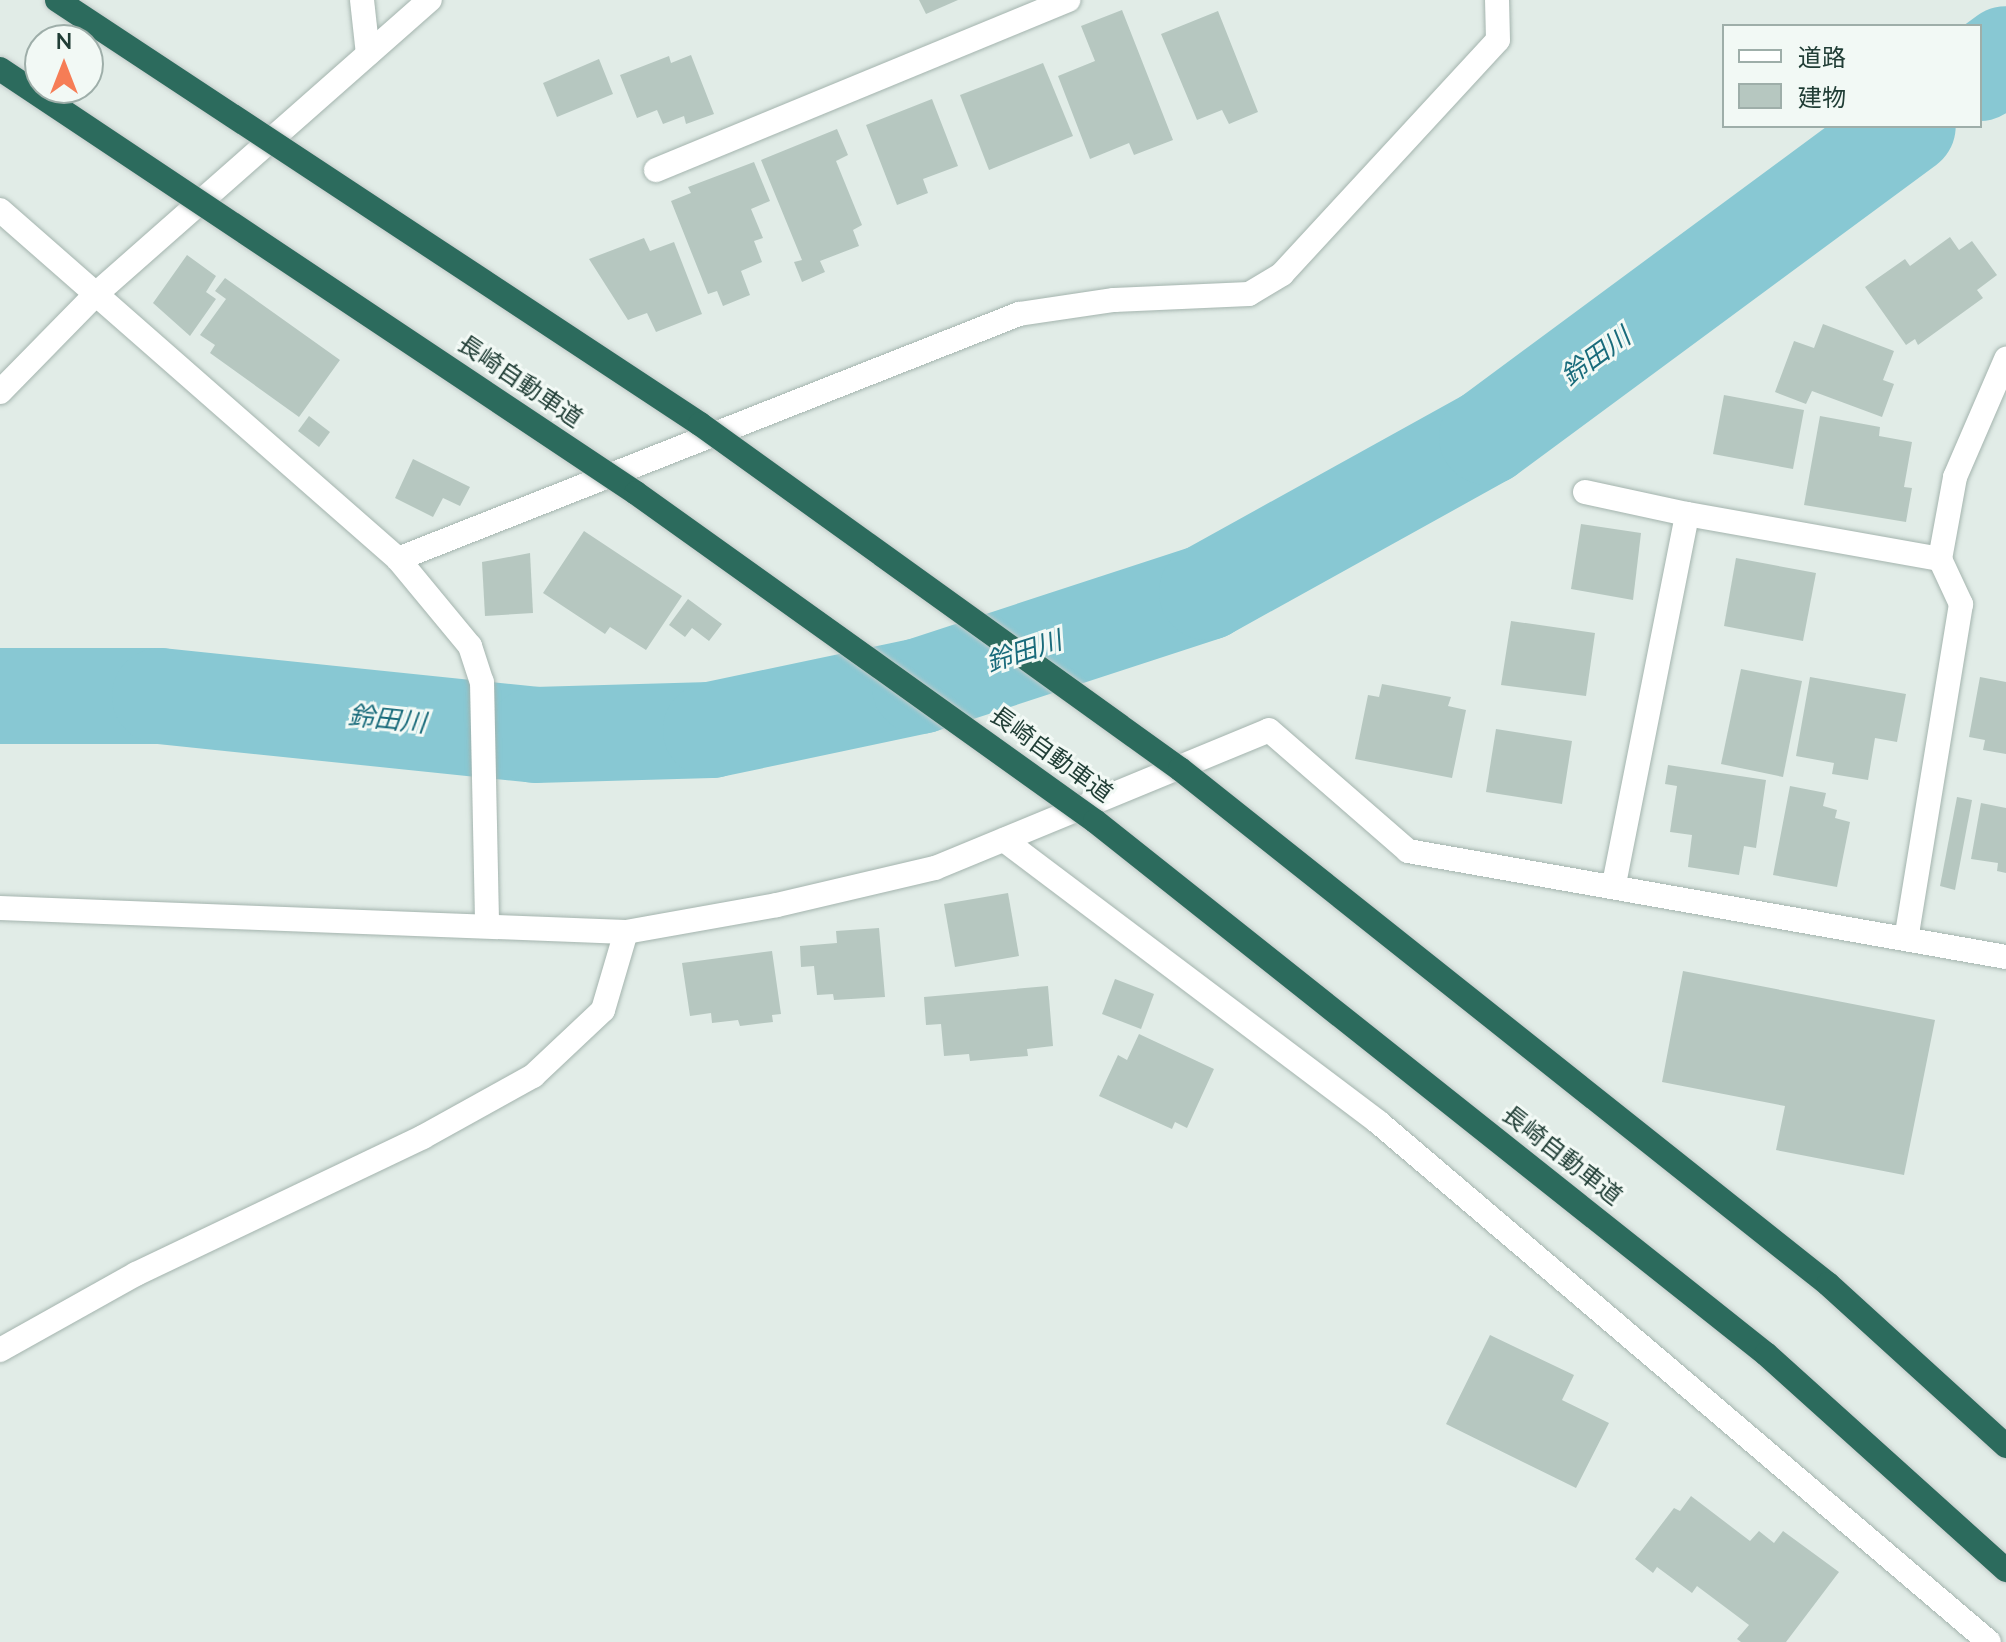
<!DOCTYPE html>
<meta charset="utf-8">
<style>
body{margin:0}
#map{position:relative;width:2006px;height:1642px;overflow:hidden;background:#e1ece7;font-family:"Nunito Sans","Noto Sans JP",sans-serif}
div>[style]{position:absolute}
.river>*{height:96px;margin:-48px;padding:0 48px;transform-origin:48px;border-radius:48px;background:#88c8d3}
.building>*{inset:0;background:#b6c7c0}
.roads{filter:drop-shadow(0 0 2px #a4b4ae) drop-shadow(0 0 2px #a4b4ae)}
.street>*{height:24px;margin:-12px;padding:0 12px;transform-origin:12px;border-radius:12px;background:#fff}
.bridges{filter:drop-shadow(0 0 2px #c1c9c7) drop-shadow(0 0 2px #c1c9c7)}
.highway-bridge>*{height:24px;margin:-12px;padding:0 12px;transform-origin:12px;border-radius:12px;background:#2c6b5d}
span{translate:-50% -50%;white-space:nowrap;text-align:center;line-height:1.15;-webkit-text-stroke:6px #f2f9f5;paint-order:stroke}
.street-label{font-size:24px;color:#213e36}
.water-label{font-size:26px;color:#196b7b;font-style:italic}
.legend{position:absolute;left:1722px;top:24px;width:260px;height:104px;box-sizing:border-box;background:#f2f9f5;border:2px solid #9eaea9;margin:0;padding:10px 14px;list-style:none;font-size:24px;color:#213e36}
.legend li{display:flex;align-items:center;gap:16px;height:40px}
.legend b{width:40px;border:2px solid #9eaea9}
.north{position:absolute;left:24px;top:24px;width:80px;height:80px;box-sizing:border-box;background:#f2f9f5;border:2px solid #9eaea9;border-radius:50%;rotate:0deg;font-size:22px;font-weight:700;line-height:32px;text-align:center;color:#213e36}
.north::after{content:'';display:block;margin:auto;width:28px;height:36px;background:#f67d56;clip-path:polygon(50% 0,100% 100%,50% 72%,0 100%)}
</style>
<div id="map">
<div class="river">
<div style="left:1980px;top:73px;width:32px;rotate:-36deg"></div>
<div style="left:0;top:696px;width:160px"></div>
<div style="left:160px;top:696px;width:377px;rotate:5.9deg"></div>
<div style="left:535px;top:735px;width:176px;rotate:-1.6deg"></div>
<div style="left:711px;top:730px;width:214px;rotate:-11.9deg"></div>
<div style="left:920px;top:686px;width:302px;rotate:-18.1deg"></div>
<div style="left:1207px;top:592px;width:320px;rotate:-29deg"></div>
<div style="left:1487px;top:437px;width:523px;rotate:-36.45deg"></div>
</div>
<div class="building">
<div style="clip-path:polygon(919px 0,958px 0,926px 14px)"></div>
<div style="clip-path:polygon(1122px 10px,1173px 140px,1134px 155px,1129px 143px,1090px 159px,1058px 76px,1095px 61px,1081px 26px)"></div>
<div style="clip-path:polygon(1218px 11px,1258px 112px,1229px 124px,1222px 110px,1197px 120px,1161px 34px)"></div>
<div style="clip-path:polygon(691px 55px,714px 114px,686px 124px,684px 116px,663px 124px,657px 110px,637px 118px,620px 75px,669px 56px,671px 63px)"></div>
<div style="clip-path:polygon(599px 59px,613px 94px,557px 117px,543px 83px)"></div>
<div style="clip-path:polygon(1043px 63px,1073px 136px,989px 170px,960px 95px)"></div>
<div style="clip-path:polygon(932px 99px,958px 166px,923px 179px,928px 193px,897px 205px,866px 125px)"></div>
<div style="clip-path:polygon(837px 129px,848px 155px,836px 161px,862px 225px,853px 230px,859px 246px,820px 261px,825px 272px,802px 282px,794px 262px,802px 260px,761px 160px)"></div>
<div style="clip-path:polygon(754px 162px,770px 201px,751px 209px,763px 238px,754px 241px,762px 262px,741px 271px,750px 295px,723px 306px,717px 291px,708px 294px,671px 201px,691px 193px,688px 187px)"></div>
<div style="clip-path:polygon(1950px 237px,1959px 250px,1972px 241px,1997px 275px,1977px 290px,1983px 298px,1918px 345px,1915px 339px,1906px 345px,1865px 287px,1905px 259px,1910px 266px)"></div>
<div style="clip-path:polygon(644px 238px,650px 251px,674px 242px,702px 314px,656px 332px,647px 313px,628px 320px,589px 259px)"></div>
<div style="clip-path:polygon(187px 255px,216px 276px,206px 292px,216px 299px,190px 336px,153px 303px)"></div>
<div style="clip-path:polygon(225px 278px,340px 360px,299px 417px,210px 353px,215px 345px,200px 335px,226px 299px,215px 291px)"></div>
<div style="clip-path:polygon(1823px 324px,1894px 351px,1883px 380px,1894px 384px,1882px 417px,1812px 391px,1806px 404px,1775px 392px,1794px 341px,1814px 348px)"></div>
<div style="clip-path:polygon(1724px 395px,1804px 410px,1793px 469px,1713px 454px)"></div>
<div style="clip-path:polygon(309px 416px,330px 432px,319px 447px,298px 431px)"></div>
<div style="clip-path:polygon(1820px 416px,1880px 427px,1879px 436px,1912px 442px,1904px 487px,1912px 488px,1906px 522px,1804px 505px)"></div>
<div style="clip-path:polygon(413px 459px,470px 487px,460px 506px,443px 498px,433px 517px,395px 498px)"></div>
<div style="clip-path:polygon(1581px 524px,1641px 533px,1633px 600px,1571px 589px)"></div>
<div style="clip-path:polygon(584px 531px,682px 596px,646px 650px,610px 627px,605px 634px,543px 593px)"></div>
<div style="clip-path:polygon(530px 553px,533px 613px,485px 616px,482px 562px)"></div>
<div style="clip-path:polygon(1736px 558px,1816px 573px,1803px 641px,1724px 626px)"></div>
<div style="clip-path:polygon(688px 599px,722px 624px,709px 641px,692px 628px,685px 637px,669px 625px)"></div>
<div style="clip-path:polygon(1511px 621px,1595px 633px,1586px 696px,1501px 685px)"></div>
<div style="clip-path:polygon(1741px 669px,1802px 681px,1783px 777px,1721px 764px)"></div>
<div style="clip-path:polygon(1810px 677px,1906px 694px,1897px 742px,1875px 738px,1868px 780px,1832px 774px,1834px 763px,1796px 756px)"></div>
<div style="clip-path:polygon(1980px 677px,2006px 682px,2006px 754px,1983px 750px,1985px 740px,1969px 737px)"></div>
<div style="clip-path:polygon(1382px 684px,1451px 697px,1448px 706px,1466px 710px,1452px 778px,1355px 759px,1368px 695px,1379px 697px)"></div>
<div style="clip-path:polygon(1496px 729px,1572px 741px,1562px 804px,1486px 792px)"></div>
<div style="clip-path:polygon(1668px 765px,1766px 780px,1756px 848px,1744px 846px,1739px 875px,1688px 867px,1692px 835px,1670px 832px,1677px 786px,1665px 784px)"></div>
<div style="clip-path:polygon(1790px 786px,1826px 793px,1823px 806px,1837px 810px,1835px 818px,1850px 822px,1837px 887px,1773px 875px)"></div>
<div style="clip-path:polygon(1957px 797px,1972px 800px,1955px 890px,1940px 886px)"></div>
<div style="clip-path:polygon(1981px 803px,2006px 808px,2006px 873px,1997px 871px,1998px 863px,1971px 859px)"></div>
<div style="clip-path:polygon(1008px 893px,1019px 956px,955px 967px,944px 904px)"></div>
<div style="clip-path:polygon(879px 928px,885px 997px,834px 1000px,833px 994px,817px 995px,814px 966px,801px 967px,800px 946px,837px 943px,836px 931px)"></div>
<div style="clip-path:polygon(772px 951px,781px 1014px,772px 1015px,773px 1022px,740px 1026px,738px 1020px,712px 1023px,711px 1013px,690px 1016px,682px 963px)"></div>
<div style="clip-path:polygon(1683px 971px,1935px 1020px,1904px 1175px,1776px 1150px,1785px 1106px,1662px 1082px)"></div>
<div style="clip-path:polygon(1115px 979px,1154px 994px,1141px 1029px,1102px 1014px)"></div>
<div style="clip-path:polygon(1048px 986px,1053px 1046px,1027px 1049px,1028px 1056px,970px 1061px,969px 1054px,944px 1056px,941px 1024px,926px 1025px,924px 997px)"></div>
<div style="clip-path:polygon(1139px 1034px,1214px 1069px,1187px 1128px,1175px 1122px,1172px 1129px,1099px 1096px,1118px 1055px,1127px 1060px)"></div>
<div style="clip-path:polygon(1490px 1335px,1574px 1375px,1562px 1400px,1609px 1423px,1576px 1488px,1446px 1424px)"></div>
<div style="clip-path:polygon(1691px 1496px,1750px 1541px,1759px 1531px,1774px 1543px,1783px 1531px,1839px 1572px,1786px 1642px,1741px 1642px,1737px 1639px,1749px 1625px,1697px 1586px,1692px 1593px,1657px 1567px,1653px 1573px,1635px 1559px,1674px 1508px,1680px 1511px)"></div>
</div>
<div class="roads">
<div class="street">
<div style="left:362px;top:0;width:54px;rotate:83.7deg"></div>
<div style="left:656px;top:170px;width:446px;rotate:-22.4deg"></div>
<div style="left:0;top:210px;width:529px;rotate:41.25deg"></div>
<div style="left:398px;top:559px;width:113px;rotate:50.4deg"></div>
<div style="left:470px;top:646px;width:38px;rotate:72deg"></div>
<div style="left:482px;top:682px;width:244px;rotate:88.8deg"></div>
<div style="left:0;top:392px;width:137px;rotate:-45.6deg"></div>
<div style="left:96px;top:294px;width:445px;rotate:-41.4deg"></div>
<div style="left:1585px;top:492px;width:104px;rotate:12.2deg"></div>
<div style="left:398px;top:559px;width:668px;rotate:-21.53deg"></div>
<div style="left:1019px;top:314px;width:96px;rotate:-8.4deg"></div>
<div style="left:1114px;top:300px;width:135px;rotate:-2.5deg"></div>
<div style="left:1249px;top:294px;width:39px;rotate:-31deg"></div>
<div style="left:1282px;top:274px;width:318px;rotate:-47.3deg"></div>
<div style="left:1498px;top:40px;width:40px;rotate:-91.4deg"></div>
<div style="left:1940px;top:559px;width:83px;rotate:-79.6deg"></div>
<div style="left:1955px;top:477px;width:129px;rotate:-66.6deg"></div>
<div style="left:1004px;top:840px;width:468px;rotate:37deg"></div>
<div style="left:1378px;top:1122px;width:802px;rotate:40.4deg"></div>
<div style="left:1614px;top:884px;width:377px;rotate:-78.8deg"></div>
<div style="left:1687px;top:514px;width:257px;rotate:10.1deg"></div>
<div style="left:1940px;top:559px;width:50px;rotate:65deg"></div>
<div style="left:1961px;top:604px;width:339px;rotate:99.3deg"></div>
<div style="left:0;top:908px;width:626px;rotate:2.2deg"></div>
<div style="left:626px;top:932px;width:153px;rotate:-10.1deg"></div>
<div style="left:777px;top:905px;width:162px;rotate:-13.2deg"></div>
<div style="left:935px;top:868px;width:361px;rotate:-22.4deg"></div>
<div style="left:1269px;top:730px;width:184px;rotate:41deg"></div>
<div style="left:1408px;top:851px;width:607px;rotate:10.05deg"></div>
<div style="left:0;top:1350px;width:156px;rotate:-29.2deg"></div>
<div style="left:136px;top:1274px;width:318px;rotate:-25.5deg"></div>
<div style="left:423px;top:1137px;width:126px;rotate:-29deg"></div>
<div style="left:533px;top:1076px;width:96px;rotate:-43.3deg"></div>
<div style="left:603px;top:1010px;width:81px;rotate:-73.6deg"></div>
</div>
</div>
<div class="bridges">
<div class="highway-bridge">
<div style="left:57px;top:0;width:770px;rotate:33.4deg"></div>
<div style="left:700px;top:424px;width:591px;rotate:35.71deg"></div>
<div style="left:1180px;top:769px;width:828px;rotate:38.48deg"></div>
<div style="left:1828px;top:1284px;width:241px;rotate:42.3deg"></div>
<div style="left:0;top:69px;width:764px;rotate:33.69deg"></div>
<div style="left:636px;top:493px;width:564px;rotate:35.55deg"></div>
<div style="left:1095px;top:821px;width:857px;rotate:38.46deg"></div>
<div style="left:1766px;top:1354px;width:323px;rotate:42deg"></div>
</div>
</div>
<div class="street-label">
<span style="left:520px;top:382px;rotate:34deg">長崎自動車道</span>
<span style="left:1051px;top:755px;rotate:36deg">長崎自動車道</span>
<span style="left:1562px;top:1156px;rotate:38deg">長崎自動車道</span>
</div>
<div class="water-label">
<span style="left:1596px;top:357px;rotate:-36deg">鈴田川</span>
<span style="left:1024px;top:652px;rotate:-18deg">鈴田川</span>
<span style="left:387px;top:720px;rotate:6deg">鈴田川</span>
</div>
<ul class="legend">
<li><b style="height:10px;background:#fff"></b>道路</li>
<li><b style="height:22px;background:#b6c7c0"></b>建物</li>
</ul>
<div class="north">N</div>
</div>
